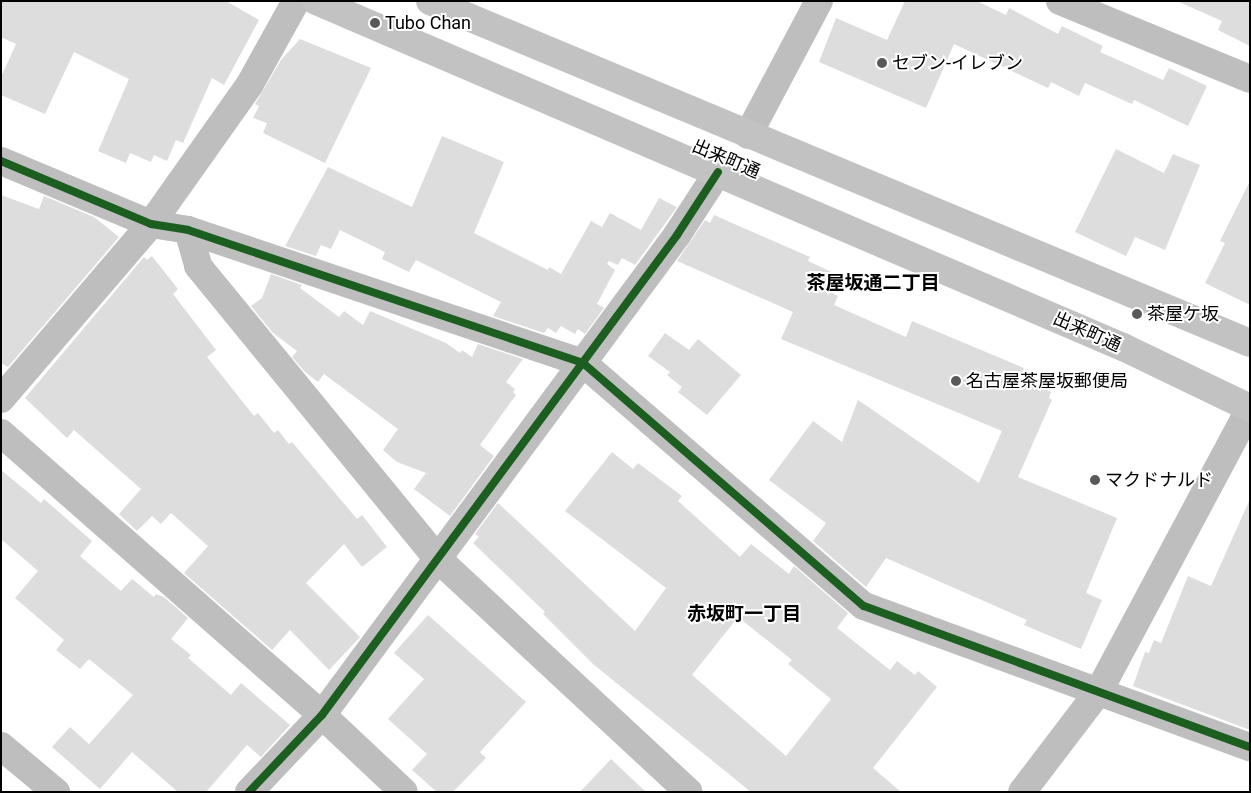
<!DOCTYPE html>
<meta charset="utf-8">
<style>
body{margin:0}
#map{position:relative;width:1251px;height:793px;overflow:hidden;background:#fff;font-family:Roboto,"Noto Sans JP",sans-serif}
div>[style]{position:absolute}
.building>*{inset:0;background:#ddd}
.street>*{height:28px;margin:-14px;padding:0 14px;transform-origin:14px;border-radius:14px;background:#bebebe}
.secondary>*{height:28px;margin:-14px;padding:0 14px;transform-origin:14px;border-radius:14px;background:#c2c2c2}
.cycleway>*{height:8px;margin:-4px;padding:0 4px;transform-origin:4px;border-radius:4px;background:#1b5e20}
.dots>*{width:14px;height:14px;translate:-50% -50%;box-sizing:border-box;border:2px solid #fff;border-radius:50%}
span{translate:-50% -50%;white-space:nowrap;text-align:center;line-height:1.15;-webkit-text-stroke:4px #fff;paint-order:stroke}
.poi-label{font-size:18px;color:#000}
.left{translate:0 -50%;text-align:left}
.street-label{font-size:18px;color:#000}
.neighbourhood-label{font-size:19px;color:#000;font-weight:700}
.frame{position:absolute;inset:0;border:2px solid #000;pointer-events:none}
</style>
<div id="map">
<div class="building">
<div style="clip-path:polygon(1px 1px,226px 1px,259px 20px,224px 85px,212px 78px,183px 143px,176px 140px,167px 161px,154px 155px,151px 162px,130px 153px,126px 163px,98px 151px,129px 79px,74px 52px,45px 114px,1px 95px,1px 77px,16px 44px,1px 37px)"></div>
<div style="clip-path:polygon(905px 1px,977px 1px,1006px 15px,1009px 8px,1058px 34px,1062px 26px,1103px 46px,1100px 52px,1163px 80px,1169px 68px,1207px 86px,1188px 126px,1134px 100px,1132px 104px,1085px 83px,1079px 96px,1051px 82px,1048px 88px,954px 44px,926px 108px,819px 62px,836px 18px,887px 40px)"></div>
<div style="clip-path:polygon(1177px 1px,1250px 1px,1250px 46px,1218px 30px,1222px 21px)"></div>
<div style="clip-path:polygon(300px 39px,371px 68px,325px 163px,263px 133px,267px 123px,253px 118px,259px 106px,255px 104px,281px 60px)"></div>
<div style="clip-path:polygon(442px 136px,504px 162px,474px 233px,548px 270px,549px 267px,561px 274px,591px 221px,602px 227px,610px 213px,641px 230px,659px 198px,677px 207px,635px 265px,622px 258px,618px 265px,609px 261px,607px 264px,615px 270px,597px 304px,604px 308px,585px 334px,578px 329px,575px 334px,561px 326px,556px 333px,548px 328px,544px 333px,493px 316px,501px 302px,416px 260px,409px 272px,382px 259px,385px 252px,340px 230px,331px 249px,321px 245px,316px 256px,285px 246px,328px 167px,412px 207px)"></div>
<div style="clip-path:polygon(1116px 149px,1164px 173px,1173px 154px,1200px 165px,1165px 250px,1135px 237px,1126px 256px,1075px 232px)"></div>
<div style="clip-path:polygon(1250px 181px,1250px 305px,1205px 283px,1225px 243px,1220px 241px)"></div>
<div style="clip-path:polygon(1px 195px,39px 209px,44px 196px,94px 217px,119px 237px,8px 367px,1px 363px)"></div>
<div style="clip-path:polygon(714px 215px,810px 257px,808px 261px,838px 275px,830px 292px,838px 296px,834px 305px,906px 337px,912px 321px,1024px 368px,1020px 378px,1051px 392px,1049px 398px,1052px 400px,1018px 477px,1117px 518px,1086px 593px,1102px 600px,1081px 649px,1024px 625px,1027px 620px,886px 558px,866px 587px,813px 541px,826px 523px,769px 480px,813px 421px,842px 442px,858px 400px,979px 483px,1002px 431px,781px 339px,793px 312px,677px 261px,705px 220px,710px 223px)"></div>
<div style="clip-path:polygon(152px 256px,178px 289px,173px 294px,216px 350px,207px 357px,254px 416px,258px 413px,274px 433px,278px 430px,289px 444px,292px 442px,357px 519px,362px 515px,387px 547px,362px 567px,344px 544px,306px 583px,360px 637px,329px 670px,290px 630px,272px 650px,184px 573px,208px 546px,171px 513px,161px 524px,152px 516px,137px 531px,119px 514px,141px 489px,74px 430px,67px 438px,25px 398px,144px 257px,147px 260px)"></div>
<div style="clip-path:polygon(271px 274px,302px 285px,300px 288px,339px 317px,344px 311px,363px 325px,370px 311px,446px 343px,460px 353px,462px 350px,472px 357px,478px 344px,523px 359px,506px 382px,515px 389px,513px 392px,516px 395px,480px 445px,494px 456px,450px 516px,414px 489px,426px 473px,397px 462px,383px 450px,398px 429px,324px 374px,318px 382px,305px 372px,292px 357px,297px 351px,273px 333px,251px 306px,262px 298px)"></div>
<div style="clip-path:polygon(665px 333px,689px 350px,698px 339px,741px 375px,707px 415px,678px 392px,682px 387px,667px 375px,670px 372px,648px 356px)"></div>
<div style="clip-path:polygon(evenodd,612px 452px,633px 469px,638px 463px,682px 496px,678px 501px,740px 557px,751px 544px,789px 574px,794px 566px,848px 613px,837px 628px,890px 670px,897px 661px,915px 675px,918px 671px,937px 687px,873px 768px,901px 792px,751px 792px,593px 664px,543px 614px,545px 612px,473px 543px,479px 537px,475px 534px,498px 503px,635px 631px,666px 588px,565px 511px,612px 452px,738px 617px,792px 660px,788px 664px,831px 699px,786px 756px,692px 675px,738px 617px)"></div>
<div style="clip-path:polygon(1px 470px,41px 503px,44px 499px,92px 541px,80px 556px,121px 591px,132px 579px,154px 597px,156px 594px,164px 597px,188px 618px,171px 639px,191px 655px,188px 658px,231px 695px,241px 683px,290px 725px,261px 757px,247px 745px,206px 792px,178px 792px,132px 752px,100px 789px,52px 747px,70px 727px,89px 744px,133px 695px,89px 659px,80px 669px,56px 650px,64px 640px,15px 598px,38px 571px,1px 539px)"></div>
<div style="clip-path:polygon(1250px 499px,1250px 730px,1133px 686px,1145px 652px,1149px 653px,1154px 640px,1161px 643px,1188px 576px,1211px 586px)"></div>
<div style="clip-path:polygon(428px 615px,526px 702px,480px 752px,486px 758px,453px 792px,437px 792px,412px 770px,427px 754px,388px 719px,424px 679px,394px 653px)"></div>
<div style="clip-path:polygon(611px 759px,646px 792px,580px 792px)"></div>
</div>
<div class="street">
<div style="left:1060px;top:1px;width:205px;rotate:22.3deg"></div>
<div style="left:748px;top:135px;width:152px;rotate:-62.1deg"></div>
<div style="left:1px;top:161px;width:163px;rotate:22.8deg"></div>
<div style="left:151px;top:224px;width:37px;rotate:9deg"></div>
<div style="left:188px;top:230px;width:417px;rotate:18.6deg"></div>
<div style="left:583px;top:363px;width:371px;rotate:40.9deg"></div>
<div style="left:864px;top:606px;width:411px;rotate:20.1deg"></div>
<div style="left:188px;top:230px;width:37px;rotate:74deg"></div>
<div style="left:198px;top:266px;width:379px;rotate:50.7deg"></div>
<div style="left:438px;top:559px;width:342px;rotate:42.9deg"></div>
<div style="left:1px;top:399px;width:230px;rotate:-49.4deg"></div>
<div style="left:151px;top:224px;width:171px;rotate:-54.7deg"></div>
<div style="left:250px;top:84px;width:95px;rotate:-61deg"></div>
<div style="left:1px;top:433px;width:427px;rotate:41.3deg"></div>
<div style="left:322px;top:715px;width:112px;rotate:43.2deg"></div>
<div style="left:1px;top:746px;width:72px;rotate:39.9deg"></div>
<div style="left:249px;top:792px;width:106px;rotate:-46.5deg"></div>
<div style="left:322px;top:715px;width:597px;rotate:-53.51deg"></div>
<div style="left:677px;top:235px;width:75px;rotate:-56.9deg"></div>
<div style="left:1022px;top:792px;width:127px;rotate:-52.7deg"></div>
<div style="left:1099px;top:691px;width:321px;rotate:-61.9deg"></div>
</div>
<div class="secondary">
<div style="left:316px;top:1px;width:878px;rotate:23.21deg"></div>
<div style="left:1123px;top:347px;width:141px;rotate:25.7deg"></div>
<div style="left:430px;top:1px;width:888px;rotate:22.64deg"></div>
</div>
<div class="cycleway">
<div style="left:1px;top:161px;width:163px;rotate:22.8deg"></div>
<div style="left:151px;top:224px;width:37px;rotate:9deg"></div>
<div style="left:188px;top:230px;width:417px;rotate:18.6deg"></div>
<div style="left:583px;top:363px;width:371px;rotate:40.9deg"></div>
<div style="left:864px;top:606px;width:411px;rotate:20.1deg"></div>
<div style="left:249px;top:792px;width:106px;rotate:-46.5deg"></div>
<div style="left:322px;top:715px;width:597px;rotate:-53.51deg"></div>
<div style="left:677px;top:235px;width:75px;rotate:-56.9deg"></div>
</div>
<div class="dots">
<div style="left:375px;top:23px;background:#595959"></div>
<div style="left:882px;top:63px;background:#595959"></div>
<div style="left:1137px;top:314px;background:#595959"></div>
<div style="left:956px;top:381px;background:#595959"></div>
<div style="left:1095px;top:480px;background:#595959"></div>
</div>
<div class="poi-label">
<span class="left" style="left:385px;top:23px">Tubo Chan</span>
<span class="left" style="left:892px;top:63px">セブン-イレブン</span>
<span class="left" style="left:1147px;top:314px">茶屋ケ坂</span>
<span class="left" style="left:966px;top:381px">名古屋茶屋坂郵便局</span>
<span class="left" style="left:1105px;top:480px">マクドナルド</span>
</div>
<div class="street-label">
<span style="left:726px;top:159px;rotate:23deg">出来町通</span>
<span style="left:1087px;top:332px;rotate:24deg">出来町通</span>
</div>
<div class="neighbourhood-label">
<span style="left:873px;top:283px">茶屋坂通二丁目</span>
<span style="left:744px;top:614px">赤坂町一丁目</span>
</div>
<div class="frame"></div>
</div>
